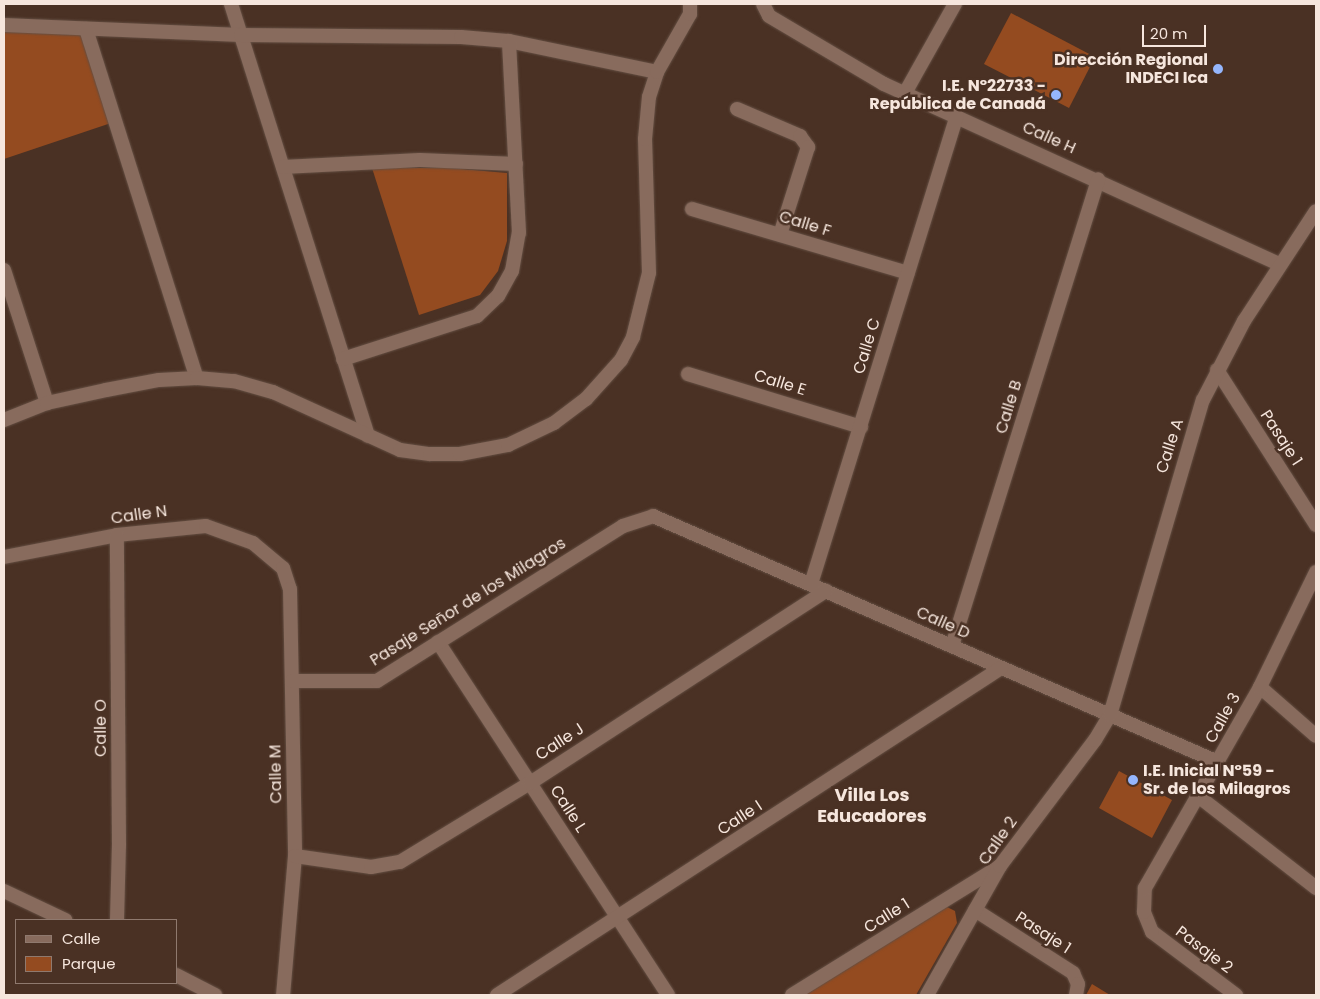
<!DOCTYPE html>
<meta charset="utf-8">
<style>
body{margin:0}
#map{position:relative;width:1320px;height:999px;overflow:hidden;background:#4a3124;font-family:Poppins,sans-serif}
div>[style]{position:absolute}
.green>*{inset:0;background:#944b20}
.roads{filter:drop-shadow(0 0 1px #634e42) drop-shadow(0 0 1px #634e42)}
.minor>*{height:14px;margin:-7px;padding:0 7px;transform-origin:7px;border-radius:7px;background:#886b5d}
.dots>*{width:14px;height:14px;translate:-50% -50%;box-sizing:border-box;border:2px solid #4a3124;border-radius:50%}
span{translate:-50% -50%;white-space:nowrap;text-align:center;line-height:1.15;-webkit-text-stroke:5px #4a3124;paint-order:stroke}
.poi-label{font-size:16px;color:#f6e6dd;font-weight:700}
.right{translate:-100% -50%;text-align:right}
.left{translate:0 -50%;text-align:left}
.street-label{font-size:16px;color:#f6e6dd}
.neighbourhood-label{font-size:18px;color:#f6e6dd;font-weight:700}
.frame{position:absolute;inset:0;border:5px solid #f6e6dd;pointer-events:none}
.legend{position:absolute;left:15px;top:919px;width:162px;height:65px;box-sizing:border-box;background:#4a3124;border:1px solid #8f796e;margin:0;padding:6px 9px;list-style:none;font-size:15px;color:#f6e6dd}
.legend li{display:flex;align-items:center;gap:10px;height:25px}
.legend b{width:25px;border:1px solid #8f796e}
.scale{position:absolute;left:1142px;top:25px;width:64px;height:22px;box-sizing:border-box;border:2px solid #f6e6dd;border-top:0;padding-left:6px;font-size:15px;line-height:18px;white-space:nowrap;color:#f6e6dd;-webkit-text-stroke:4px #4a3124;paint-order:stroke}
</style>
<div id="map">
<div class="green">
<div style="clip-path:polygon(1011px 13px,1095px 57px,1069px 108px,984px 64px)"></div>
<div style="clip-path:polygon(4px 31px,85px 35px,114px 122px,4px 159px)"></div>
<div style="clip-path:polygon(372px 168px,450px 168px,507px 173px,507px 241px,498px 271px,480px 295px,419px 315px)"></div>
<div style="clip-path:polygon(1119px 771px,1172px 800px,1152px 838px,1099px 808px)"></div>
<div style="clip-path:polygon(947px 907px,955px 911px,957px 923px,916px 995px,803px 995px)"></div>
<div style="clip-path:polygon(1092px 984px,1110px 995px,1086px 995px)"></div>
</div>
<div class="roads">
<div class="minor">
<div style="left:231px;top:4px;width:453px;rotate:72.4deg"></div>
<div style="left:763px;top:4px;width:13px;rotate:63deg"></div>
<div style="left:769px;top:16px;width:134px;rotate:30.6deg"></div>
<div style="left:884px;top:84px;width:434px;rotate:24.5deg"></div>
<div style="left:4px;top:25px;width:237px;rotate:2.4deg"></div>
<div style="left:241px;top:35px;width:220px;rotate:0.5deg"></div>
<div style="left:461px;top:37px;width:48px;rotate:4.8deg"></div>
<div style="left:509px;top:41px;width:151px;rotate:11.8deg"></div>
<div style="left:86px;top:29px;width:366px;rotate:72.4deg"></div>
<div style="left:905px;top:93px;width:102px;rotate:-60.7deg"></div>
<div style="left:737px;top:109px;width:69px;rotate:23.2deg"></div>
<div style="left:800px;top:136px;width:14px;rotate:54deg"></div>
<div style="left:808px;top:147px;width:92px;rotate:107.7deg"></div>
<div style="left:283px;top:167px;width:137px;rotate:-2.9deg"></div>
<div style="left:420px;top:160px;width:96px;rotate:2.4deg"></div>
<div style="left:692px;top:209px;width:225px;rotate:16.5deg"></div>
<div style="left:4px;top:270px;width:140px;rotate:72.1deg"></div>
<div style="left:343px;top:359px;width:141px;rotate:-17.8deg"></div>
<div style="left:477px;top:316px;width:29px;rotate:-44deg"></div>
<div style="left:498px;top:296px;width:29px;rotate:-61deg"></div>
<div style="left:512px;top:271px;width:39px;rotate:-80deg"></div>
<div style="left:519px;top:233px;width:192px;rotate:-93deg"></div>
<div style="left:1217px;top:370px;width:184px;rotate:57.4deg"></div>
<div style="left:688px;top:374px;width:181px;rotate:17deg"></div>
<div style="left:4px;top:420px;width:46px;rotate:-21.6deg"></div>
<div style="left:47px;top:403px;width:60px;rotate:-12.4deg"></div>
<div style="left:106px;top:390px;width:54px;rotate:-10.7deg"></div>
<div style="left:159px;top:380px;width:38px;rotate:-3deg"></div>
<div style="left:197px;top:378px;width:37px;rotate:5deg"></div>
<div style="left:234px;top:381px;width:41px;rotate:15.8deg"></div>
<div style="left:273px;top:392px;width:140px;rotate:24.5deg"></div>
<div style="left:400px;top:450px;width:30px;rotate:8deg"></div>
<div style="left:430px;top:454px;width:30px"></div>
<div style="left:460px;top:454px;width:49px;rotate:-10.6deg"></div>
<div style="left:508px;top:445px;width:51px;rotate:-25.6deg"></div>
<div style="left:554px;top:423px;width:40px;rotate:-37deg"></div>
<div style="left:586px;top:399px;width:52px;rotate:-48.1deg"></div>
<div style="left:621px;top:360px;width:26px;rotate:-62deg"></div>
<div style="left:633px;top:337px;width:66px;rotate:-76deg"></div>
<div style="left:649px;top:273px;width:134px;rotate:-91.7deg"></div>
<div style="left:645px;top:139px;width:42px;rotate:-84.6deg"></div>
<div style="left:649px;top:97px;width:26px;rotate:-72deg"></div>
<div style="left:657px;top:72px;width:67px;rotate:-60.4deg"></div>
<div style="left:690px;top:14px;width:10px;rotate:-90deg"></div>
<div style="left:4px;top:557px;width:115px;rotate:-11deg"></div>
<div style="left:117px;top:535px;width:89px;rotate:-5.8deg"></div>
<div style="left:206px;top:526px;width:50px;rotate:19.9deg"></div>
<div style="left:253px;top:543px;width:39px;rotate:40deg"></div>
<div style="left:283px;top:568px;width:22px;rotate:72deg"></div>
<div style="left:290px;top:589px;width:267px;rotate:88.9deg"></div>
<div style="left:295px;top:856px;width:140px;rotate:94.9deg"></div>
<div style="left:811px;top:584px;width:490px;rotate:-72.7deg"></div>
<div style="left:438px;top:642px;width:421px;rotate:56.9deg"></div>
<div style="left:952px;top:646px;width:489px;rotate:-72.6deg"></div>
<div style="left:292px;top:681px;width:85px"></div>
<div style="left:377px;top:681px;width:291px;rotate:-32.2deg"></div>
<div style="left:623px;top:526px;width:32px;rotate:-18deg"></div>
<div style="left:653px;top:516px;width:616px;rotate:23.53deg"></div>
<div style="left:1260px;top:687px;width:74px;rotate:41.2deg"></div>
<div style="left:1198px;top:796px;width:150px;rotate:37.9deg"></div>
<div style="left:295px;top:856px;width:77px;rotate:8.2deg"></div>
<div style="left:371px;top:867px;width:29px;rotate:-10deg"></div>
<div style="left:400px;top:862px;width:152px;rotate:-31.3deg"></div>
<div style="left:530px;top:783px;width:353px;rotate:-33deg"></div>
<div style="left:4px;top:891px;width:68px;rotate:25.4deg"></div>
<div style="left:975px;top:910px;width:117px;rotate:32.7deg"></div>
<div style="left:1073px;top:973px;width:12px;rotate:66deg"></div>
<div style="left:1078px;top:984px;width:11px;rotate:100deg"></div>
<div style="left:117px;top:920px;width:75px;rotate:-88.5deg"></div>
<div style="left:119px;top:845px;width:310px;rotate:-90.4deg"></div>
<div style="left:176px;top:975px;width:44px;rotate:27.1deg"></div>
<div style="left:497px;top:995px;width:601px;rotate:-32.98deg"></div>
<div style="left:792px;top:995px;width:245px;rotate:-31.8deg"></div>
<div style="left:927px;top:995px;width:148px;rotate:-60.5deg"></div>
<div style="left:1000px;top:866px;width:158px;rotate:-53deg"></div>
<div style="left:1095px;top:740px;width:29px;rotate:-59deg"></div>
<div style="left:1110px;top:715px;width:328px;rotate:-73.6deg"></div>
<div style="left:1203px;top:400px;width:89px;rotate:-62.6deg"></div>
<div style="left:1244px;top:321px;width:131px;rotate:-56.8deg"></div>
<div style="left:1236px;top:995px;width:105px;rotate:-143.1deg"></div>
<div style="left:1152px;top:932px;width:22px;rotate:-112deg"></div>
<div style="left:1144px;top:912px;width:24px;rotate:-88deg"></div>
<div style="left:1145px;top:888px;width:232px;rotate:-60.2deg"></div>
<div style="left:1260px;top:687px;width:128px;rotate:-64deg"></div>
</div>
</div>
<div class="dots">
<div style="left:1218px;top:69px;background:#95b6fd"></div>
<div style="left:1056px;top:95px;background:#95b6fd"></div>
<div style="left:1133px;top:780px;background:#95b6fd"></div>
</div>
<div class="poi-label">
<span class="right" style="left:1208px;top:69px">Dirección Regional<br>INDECI Ica</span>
<span class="right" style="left:1046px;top:95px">I.E. Nº22733 -<br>República de Canadá</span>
<span class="left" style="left:1143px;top:780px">I.E. Inicial Nº59 -<br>Sr. de los Milagros</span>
</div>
<div class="street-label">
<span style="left:1049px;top:138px;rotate:24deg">Calle H</span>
<span style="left:805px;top:224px;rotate:17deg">Calle F</span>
<span style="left:867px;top:346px;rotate:-73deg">Calle C</span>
<span style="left:780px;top:383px;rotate:17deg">Calle E</span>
<span style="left:1009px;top:407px;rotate:-73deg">Calle B</span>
<span style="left:1281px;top:438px;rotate:57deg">Pasaje 1</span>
<span style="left:1170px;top:446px;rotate:-72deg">Calle A</span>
<span style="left:139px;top:515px;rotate:-8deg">Calle N</span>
<span style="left:468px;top:602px;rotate:-32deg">Pasaje Señor de los Milagros</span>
<span style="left:943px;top:623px;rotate:24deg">Calle D</span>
<span style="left:1223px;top:718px;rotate:-61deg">Calle 3</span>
<span style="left:101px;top:728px;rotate:-90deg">Calle O</span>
<span style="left:560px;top:742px;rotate:-33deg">Calle J</span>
<span style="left:276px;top:774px;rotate:-91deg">Calle M</span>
<span style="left:568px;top:809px;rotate:57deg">Calle L</span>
<span style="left:740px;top:818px;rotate:-33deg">Calle I</span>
<span style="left:998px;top:841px;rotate:-55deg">Calle 2</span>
<span style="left:887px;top:916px;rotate:-32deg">Calle 1</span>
<span style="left:1043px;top:933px;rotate:33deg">Pasaje 1</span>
<span style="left:1204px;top:950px;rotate:37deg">Pasaje 2</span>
</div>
<div class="neighbourhood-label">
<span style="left:872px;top:806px">Villa Los<br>Educadores</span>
</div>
<div class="frame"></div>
<ul class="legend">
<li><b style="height:6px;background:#886b5d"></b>Calle</li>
<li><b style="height:14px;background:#944b20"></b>Parque</li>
</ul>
<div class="scale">20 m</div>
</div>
